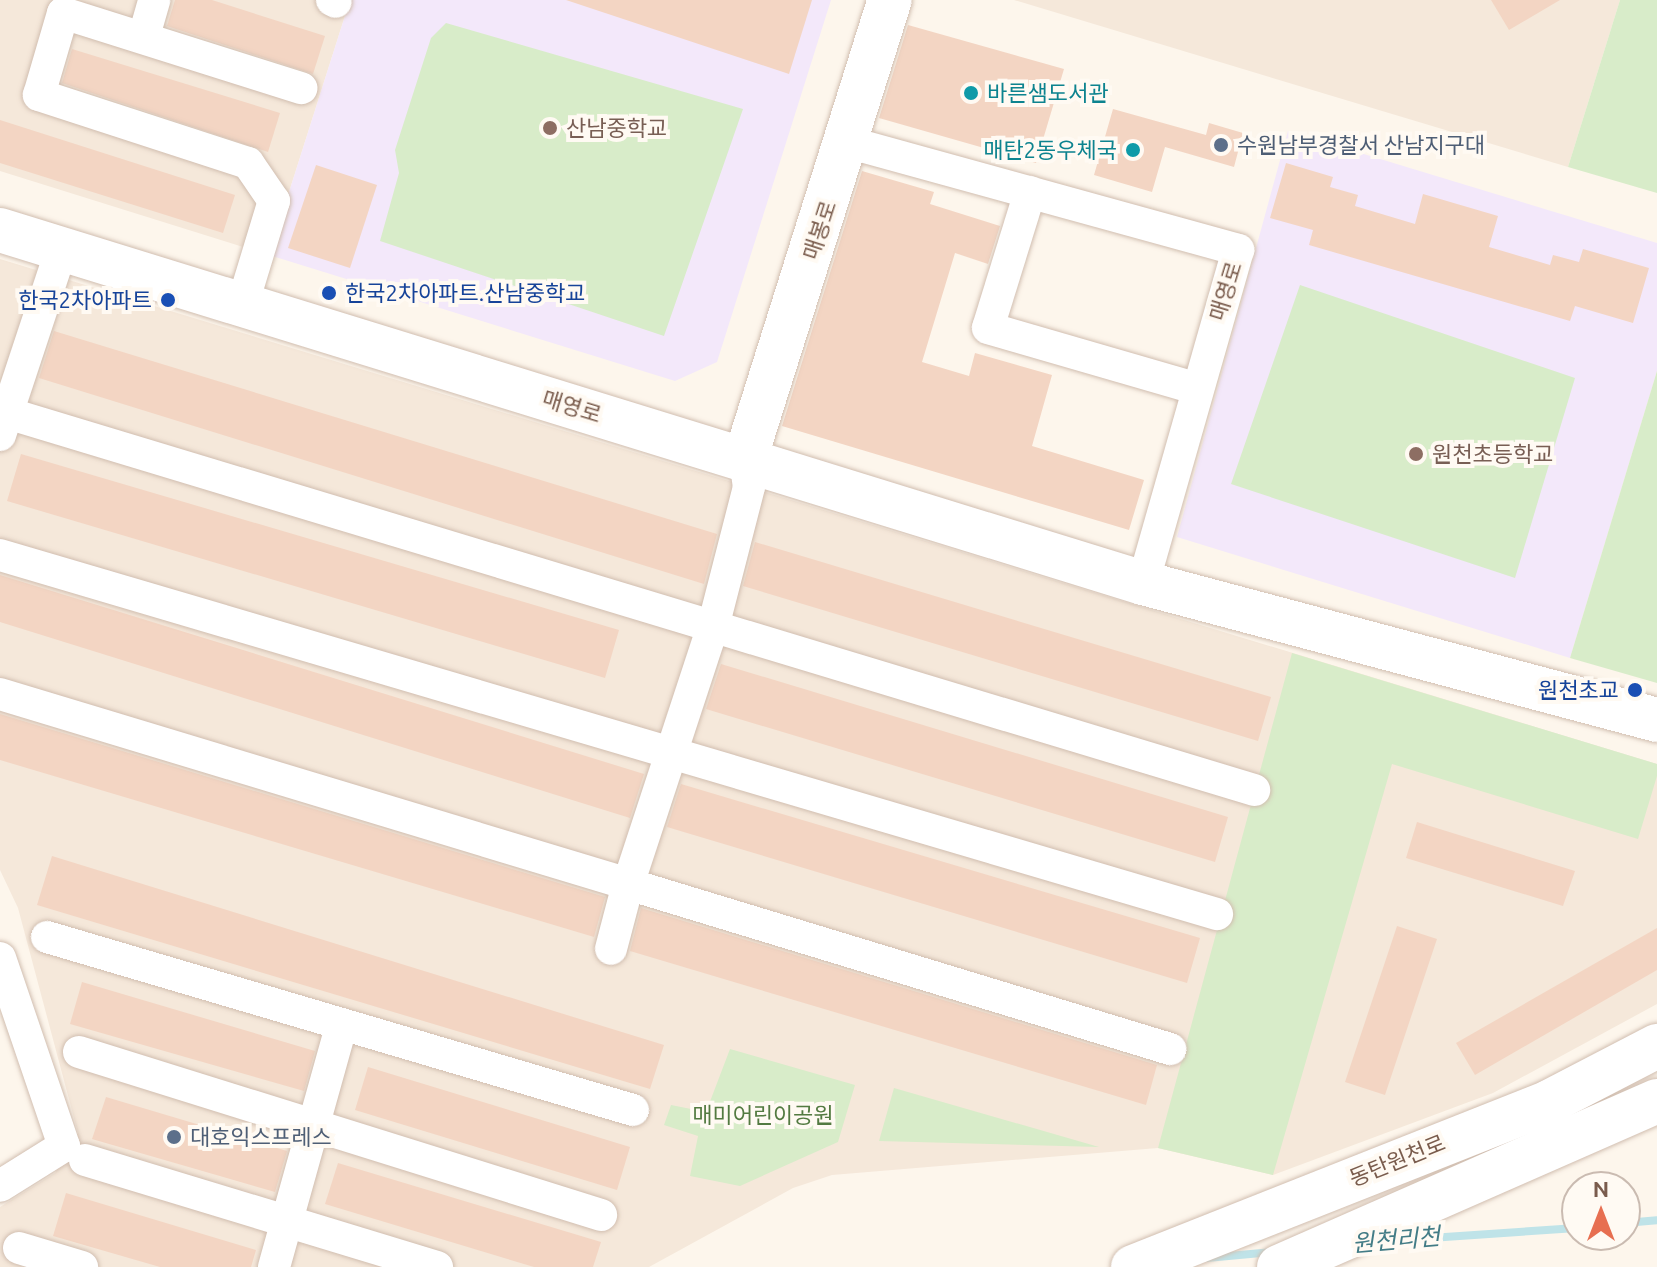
<!DOCTYPE html>
<meta charset="utf-8">
<style>
body{margin:0}
#map{position:relative;width:1657px;height:1267px;overflow:hidden;background:#fdf6ec;font-family:Ubuntu,"Noto Sans KR",sans-serif}
div>[style]{position:absolute}
.residential>*{inset:0;background:#f5e8da}
.education>*{inset:0;background:#f3e8fa}
.green>*{inset:0;background:#d8ecc9}
.stream>*{height:8px;margin:-4px;padding:0 4px;transform-origin:4px;border-radius:4px;background:#bfe3e8}
.building>*{inset:0;background:#f3d5c3}
.roads{filter:drop-shadow(0 0 2px #d1beb0) drop-shadow(0 0 2px #d1beb0)}
.street>*{height:32px;margin:-16px;padding:0 16px;transform-origin:16px;border-radius:16px;background:#fff}
.secondary>*{height:44px;margin:-22px;padding:0 22px;transform-origin:22px;border-radius:22px;background:#fff}
.dots>*{width:22px;height:22px;translate:-50% -50%;box-sizing:border-box;border:4px solid #fffaf3;border-radius:50%}
span{translate:-50% -50%;white-space:nowrap;text-align:center;line-height:1.15;-webkit-text-stroke:8px #fffaf3;paint-order:stroke}
.culture-label{font-size:22px;color:#0d838f}
.left{translate:0 -50%;text-align:left}
.right{translate:-100% -50%;text-align:right}
.education-label{font-size:22px;color:#785e54}
.service-label{font-size:22px;color:#4e5e75}
.street-label{font-size:22px;color:#7a5c4d}
.transit-label{font-size:22px;color:#164399}
.park-label{font-size:22px;color:#537a41}
.water-label{font-size:24px;color:#437c86;font-style:italic}
.north{position:absolute;left:1561px;top:1171px;width:80px;height:80px;box-sizing:border-box;background:#fffaf3;border:2px solid #cabbb1;border-radius:50%;rotate:0deg;font-size:22px;font-weight:700;line-height:32px;text-align:center;color:#7a5c4d}
.north::after{content:'';display:block;margin:auto;width:28px;height:36px;background:#e76f51;clip-path:polygon(50% 0,100% 100%,50% 72%,0 100%)}
</style>
<div id="map">
<div class="residential">
<div style="clip-path:polygon(0 0,350px 0,269px 255px,0 171px)"></div>
<div style="clip-path:polygon(1014px 0,1620px 0,1568px 167px)"></div>
<div style="clip-path:polygon(0 259px,1657px 764px,1657px 1004px,1493px 1093px,1273px 1175px,1158px 1148px,832px 1175px,793px 1188px,649px 1267px,0 1267px,0 1207px,55px 1173px,78px 1133px,18px 908px,0 870px)"></div>
</div>
<div class="education">
<div style="clip-path:polygon(350px 0,831px 0,717px 362px,675px 381px,269px 255px)"></div>
<div style="clip-path:polygon(1288px 131px,1657px 243px,1657px 371px,1570px 658px,1177px 537px)"></div>
</div>
<div class="green">
<div style="clip-path:polygon(1620px 0,1657px 0,1657px 193px,1568px 167px)"></div>
<div style="clip-path:polygon(446px 23px,743px 109px,664px 336px,380px 241px,399px 173px,395px 150px,431px 38px)"></div>
<div style="clip-path:polygon(1300px 285px,1575px 378px,1515px 578px,1231px 484px)"></div>
<div style="clip-path:polygon(1657px 371px,1657px 683px,1570px 658px)"></div>
<div style="clip-path:polygon(1292px 653px,1657px 764px,1657px 776px,1638px 839px,1392px 764px,1273px 1175px,1158px 1148px)"></div>
<div style="clip-path:polygon(730px 1049px,855px 1085px,838px 1142px,740px 1186px,690px 1176px,698px 1136px,664px 1125px,671px 1105px,706px 1112px)"></div>
<div style="clip-path:polygon(894px 1088px,1099px 1147px,879px 1141px)"></div>
</div>
<div class="stream">
<div style="left:1625px;top:1223px;width:32px;rotate:-5deg"></div>
<div style="left:1386px;top:1241px;width:191px;rotate:-3.9deg"></div>
<div style="left:1207px;top:1258px;width:66px;rotate:-5.2deg"></div>
</div>
<div class="building">
<div style="clip-path:polygon(175px 0,212px 0,325px 36px,313px 74px,167px 26px)"></div>
<div style="clip-path:polygon(566px 0,812px 0,789px 74px)"></div>
<div style="clip-path:polygon(1491px 0,1560px 0,1509px 30px)"></div>
<div style="clip-path:polygon(908px 25px,1064px 69px,1036px 163px,879px 118px)"></div>
<div style="clip-path:polygon(72px 49px,280px 113px,268px 152px,62px 83px)"></div>
<div style="clip-path:polygon(1113px 109px,1206px 135px,1209px 123px,1243px 133px,1234px 167px,1165px 147px,1152px 192px,1094px 175px)"></div>
<div style="clip-path:polygon(0 120px,235px 195px,223px 233px,0 163px)"></div>
<div style="clip-path:polygon(1286px 163px,1333px 177px,1330px 187px,1358px 195px,1355px 206px,1415px 224px,1423px 194px,1498px 216px,1489px 247px,1550px 265px,1553px 255px,1579px 262px,1583px 249px,1649px 268px,1633px 323px,1575px 306px,1570px 321px,1309px 245px,1313px 230px,1270px 218px)"></div>
<div style="clip-path:polygon(316px 165px,377px 185px,350px 268px,288px 248px)"></div>
<div style="clip-path:polygon(862px 171px,934px 192px,930px 204px,1000px 226px,988px 264px,955px 253px,922px 362px,969px 376px,975px 353px,1052px 375px,1032px 446px,1144px 480px,1129px 530px,782px 426px)"></div>
<div style="clip-path:polygon(54px 331px,717px 534px,704px 584px,39px 378px)"></div>
<div style="clip-path:polygon(21px 454px,619px 630px,605px 678px,7px 501px)"></div>
<div style="clip-path:polygon(755px 542px,1271px 697px,1258px 741px,743px 586px)"></div>
<div style="clip-path:polygon(0 575px,644px 774px,630px 818px,0 622px)"></div>
<div style="clip-path:polygon(721px 664px,1228px 817px,1215px 862px,706px 709px)"></div>
<div style="clip-path:polygon(0 714px,605px 897px,594px 937px,0 760px)"></div>
<div style="clip-path:polygon(681px 784px,1200px 938px,1187px 983px,667px 827px)"></div>
<div style="clip-path:polygon(1417px 822px,1575px 871px,1563px 906px,1406px 858px)"></div>
<div style="clip-path:polygon(52px 856px,664px 1045px,650px 1089px,37px 905px)"></div>
<div style="clip-path:polygon(641px 908px,1157px 1065px,1146px 1105px,630px 951px)"></div>
<div style="clip-path:polygon(1397px 926px,1437px 939px,1385px 1095px,1345px 1082px)"></div>
<div style="clip-path:polygon(1657px 928px,1657px 970px,1475px 1075px,1456px 1043px)"></div>
<div style="clip-path:polygon(82px 982px,315px 1051px,304px 1091px,70px 1024px)"></div>
<div style="clip-path:polygon(368px 1067px,630px 1147px,617px 1190px,355px 1110px)"></div>
<div style="clip-path:polygon(106px 1097px,287px 1151px,275px 1192px,92px 1139px)"></div>
<div style="clip-path:polygon(338px 1163px,601px 1242px,593px 1267px,534px 1267px,325px 1204px)"></div>
<div style="clip-path:polygon(66px 1193px,256px 1250px,251px 1267px,160px 1267px,53px 1236px)"></div>
</div>
<div class="roads">
<div class="street">
<div style="left:332px;top:0;width:4px;rotate:27deg"></div>
<div style="left:144px;top:36px;width:37px;rotate:-74deg"></div>
<div style="left:847px;top:142px;width:406px;rotate:15.4deg"></div>
<div style="left:1238px;top:250px;width:346px;rotate:105.9deg"></div>
<div style="left:1030px;top:192px;width:142px;rotate:107.2deg"></div>
<div style="left:988px;top:328px;width:216px;rotate:16.2deg"></div>
<div style="left:242px;top:306px;width:110px;rotate:-73.1deg"></div>
<div style="left:274px;top:201px;width:46px;rotate:-124.4deg"></div>
<div style="left:248px;top:163px;width:220px;rotate:-162deg"></div>
<div style="left:39px;top:95px;width:85px;rotate:-73.7deg"></div>
<div style="left:63px;top:13px;width:250px;rotate:17.5deg"></div>
<div style="left:7px;top:413px;width:1303px;rotate:16.82deg"></div>
<div style="left:0;top:435px;width:194px;rotate:-71.7deg"></div>
<div style="left:745px;top:459px;width:28px;rotate:82deg"></div>
<div style="left:749px;top:487px;width:140px;rotate:104.4deg"></div>
<div style="left:714px;top:623px;width:275px;rotate:108.2deg"></div>
<div style="left:628px;top:884px;width:567px;rotate:16.93deg"></div>
<div style="left:0;top:555px;width:1269px;rotate:16.44deg"></div>
<div style="left:0;top:694px;width:656px;rotate:16.83deg"></div>
<div style="left:628px;top:884px;width:67px;rotate:104.7deg"></div>
<div style="left:47px;top:937px;width:611px;rotate:16.45deg"></div>
<div style="left:0;top:958px;width:199px;rotate:71.2deg"></div>
<div style="left:64px;top:1146px;width:75px;rotate:148deg"></div>
<div style="left:79px;top:1052px;width:547px;rotate:17.34deg"></div>
<div style="left:85px;top:1160px;width:368px;rotate:16.9deg"></div>
<div style="left:19px;top:1248px;width:66px;rotate:16.8deg"></div>
<div style="left:274px;top:1267px;width:252px;rotate:-74.4deg"></div>
</div>
<div class="secondary">
<div style="left:0;top:230px;width:1196px;rotate:17.16deg"></div>
<div style="left:1143px;top:583px;width:532px;rotate:14.92deg"></div>
<div style="left:745px;top:459px;width:481px;rotate:-72.5deg"></div>
<div style="left:1133px;top:1267px;width:448px;rotate:-21.6deg"></div>
<div style="left:1549px;top:1102px;width:122px;rotate:-27.4deg"></div>
<div style="left:1279px;top:1267px;width:413px;rotate:-23.7deg"></div>
</div>
</div>
<div class="dots">
<div style="left:971px;top:93px;background:#0f9aa8"></div>
<div style="left:550px;top:128px;background:#8d6e63"></div>
<div style="left:1221px;top:145px;background:#5c6f8a"></div>
<div style="left:1133px;top:150px;background:#0f9aa8"></div>
<div style="left:329px;top:293px;background:#1a4fb4"></div>
<div style="left:168px;top:300px;background:#1a4fb4"></div>
<div style="left:1416px;top:454px;background:#8d6e63"></div>
<div style="left:1635px;top:690px;background:#1a4fb4"></div>
<div style="left:174px;top:1137px;background:#5c6f8a"></div>
</div>
<div class="culture-label">
<span class="left" style="left:987px;top:93px">바른샘도서관</span>
<span class="right" style="left:1117px;top:150px">매탄2동우체국</span>
</div>
<div class="education-label">
<span class="left" style="left:566px;top:128px">산남중학교</span>
<span class="left" style="left:1432px;top:454px">원천초등학교</span>
</div>
<div class="service-label">
<span class="left" style="left:1237px;top:145px">수원남부경찰서 산남지구대</span>
<span class="left" style="left:190px;top:1137px">대호익스프레스</span>
</div>
<div class="street-label">
<span style="left:819px;top:230px;rotate:-72deg">매봉로</span>
<span style="left:1225px;top:291px;rotate:-73deg">매영로</span>
<span style="left:572px;top:406px;rotate:17deg">매영로</span>
<span style="left:1397px;top:1160px;rotate:-22deg">동탄원천로</span>
</div>
<div class="transit-label">
<span class="left" style="left:345px;top:293px">한국2차아파트.산남중학교</span>
<span class="right" style="left:152px;top:300px">한국2차아파트</span>
<span class="right" style="left:1619px;top:690px">원천초교</span>
</div>
<div class="park-label">
<span style="left:763px;top:1115px">매미어린이공원</span>
</div>
<div class="water-label">
<span style="left:1396px;top:1240px;rotate:-5deg">원천리천</span>
</div>
<div class="north">N</div>
</div>
